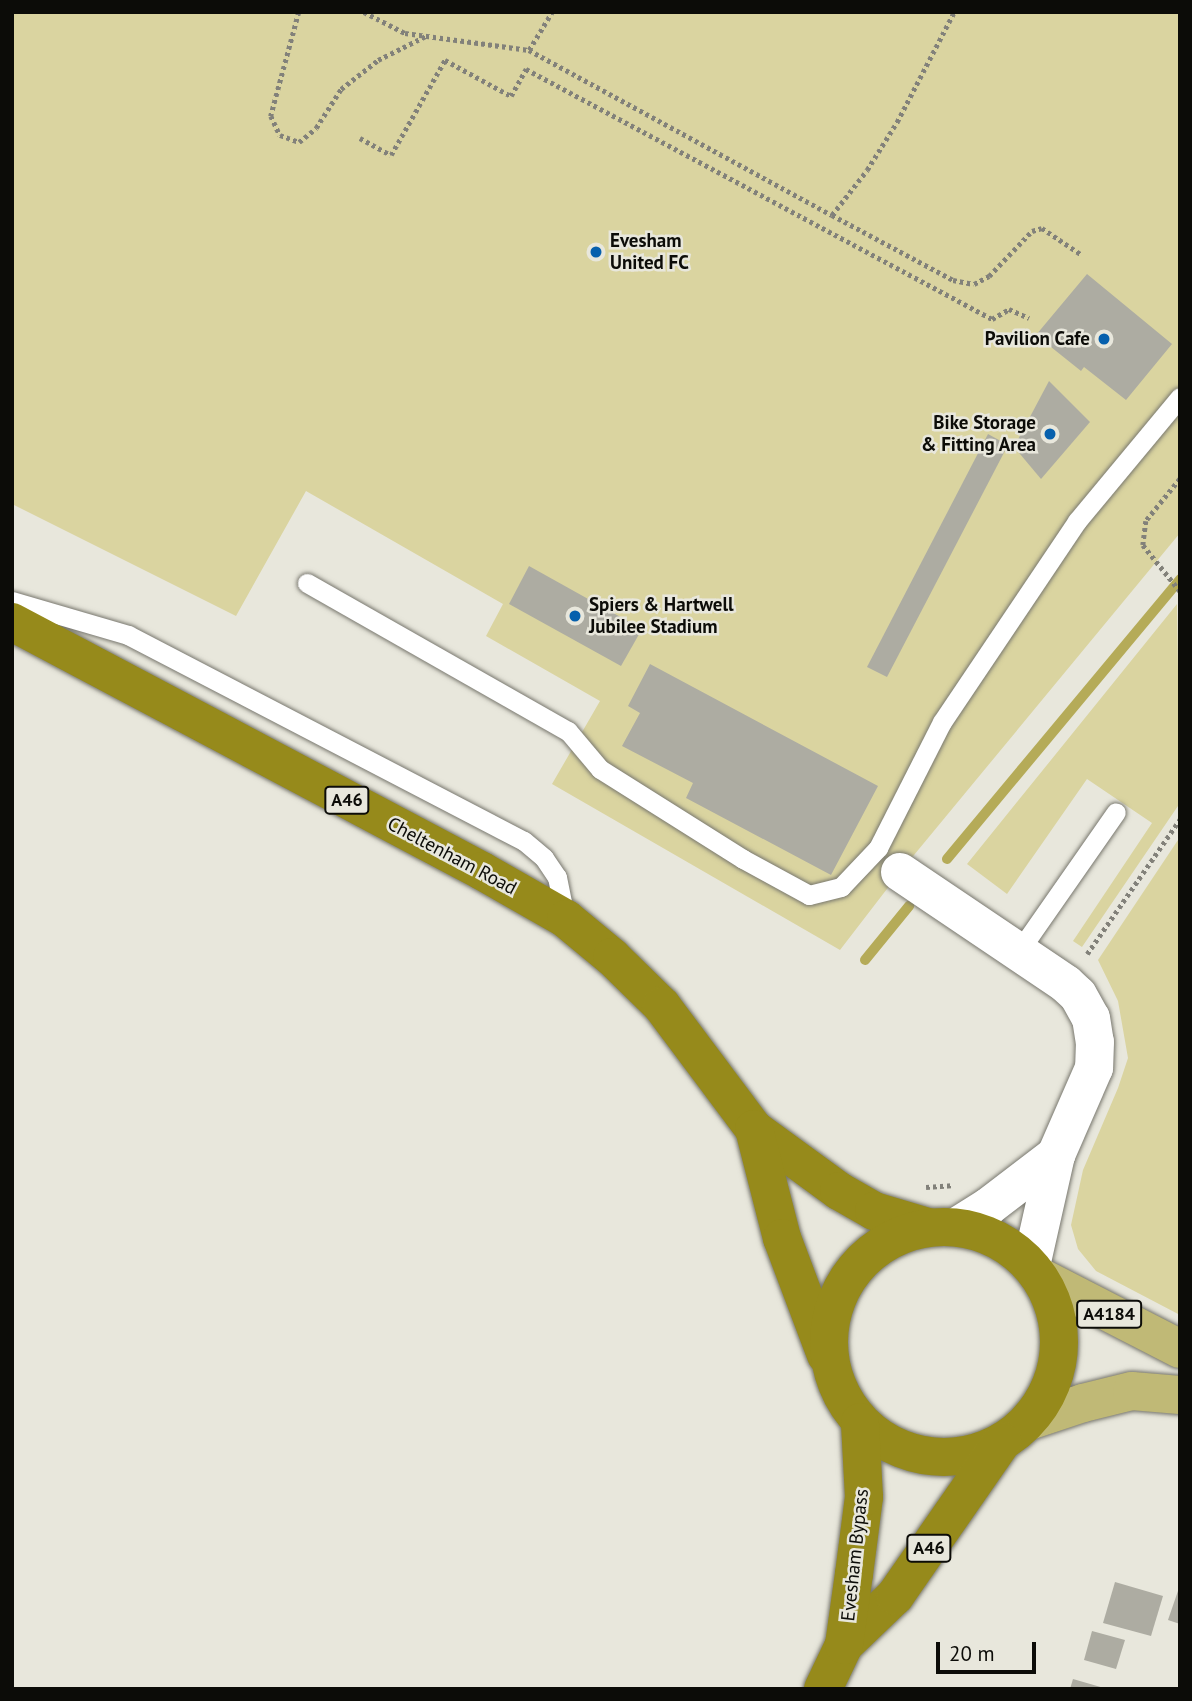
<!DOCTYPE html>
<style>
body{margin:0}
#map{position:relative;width:1192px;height:1701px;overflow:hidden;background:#e8e7dc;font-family:"PT Sans",sans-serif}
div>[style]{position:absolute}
.green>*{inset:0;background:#dad4a0}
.stream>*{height:10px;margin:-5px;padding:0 5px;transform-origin:5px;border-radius:5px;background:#b5ab58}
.building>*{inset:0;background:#adaca2}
.path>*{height:4.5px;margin-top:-2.25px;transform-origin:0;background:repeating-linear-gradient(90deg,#82817a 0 3.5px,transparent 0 7px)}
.roads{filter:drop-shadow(0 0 2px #78776e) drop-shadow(0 0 2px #78776e)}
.lane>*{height:19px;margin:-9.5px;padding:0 9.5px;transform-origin:9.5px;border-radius:9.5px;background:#fff}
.street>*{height:38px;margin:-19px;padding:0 19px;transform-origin:19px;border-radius:19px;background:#fff}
.primary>*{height:38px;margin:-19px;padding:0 19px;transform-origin:19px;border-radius:19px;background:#c0b976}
.highway>*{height:38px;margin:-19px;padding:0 19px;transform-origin:19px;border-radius:19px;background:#968a1b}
.highway>.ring{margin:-19px;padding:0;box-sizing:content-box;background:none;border:38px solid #968a1b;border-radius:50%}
.dots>*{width:19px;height:19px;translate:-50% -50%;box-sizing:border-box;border:4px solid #e8e7dc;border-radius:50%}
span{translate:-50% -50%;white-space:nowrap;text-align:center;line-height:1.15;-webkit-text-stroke:5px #e8e7dc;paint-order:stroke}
.shield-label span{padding:2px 5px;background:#e8e7dc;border:2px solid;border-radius:5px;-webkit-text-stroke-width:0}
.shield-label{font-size:18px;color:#0c0c08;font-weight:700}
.poi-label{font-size:19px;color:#0c0c08;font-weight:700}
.left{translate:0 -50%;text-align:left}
.right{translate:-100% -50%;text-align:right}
.street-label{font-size:19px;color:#0c0c08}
.frame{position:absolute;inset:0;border:14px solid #0c0c08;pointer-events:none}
.scale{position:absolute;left:936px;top:1642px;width:100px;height:32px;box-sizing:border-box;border:4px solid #0c0c08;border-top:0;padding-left:9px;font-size:21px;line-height:24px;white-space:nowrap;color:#0c0c08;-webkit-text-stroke:5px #e8e7dc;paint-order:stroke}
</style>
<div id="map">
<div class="green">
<div style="clip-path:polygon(12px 12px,1180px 12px,1180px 533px,900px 872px,840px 950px,552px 784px,600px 701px,486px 636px,503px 604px,306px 491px,236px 616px,12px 504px)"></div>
<div style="clip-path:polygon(1177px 604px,1180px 803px,1082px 947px,1073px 941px,1152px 823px,1087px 779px,1007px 894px,967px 864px)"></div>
<div style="clip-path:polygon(1180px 837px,1180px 1315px,1096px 1271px,1078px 1249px,1071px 1225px,1083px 1170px,1118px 1088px,1128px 1058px,1118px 1001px,1098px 960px)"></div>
</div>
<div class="stream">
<div style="left:947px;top:859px;width:364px;rotate:-50.2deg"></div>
<div style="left:865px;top:960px;width:70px;rotate:-50.8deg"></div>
</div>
<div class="building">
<div style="clip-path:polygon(1087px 274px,1172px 344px,1126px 400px,1084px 367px,1081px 371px,1036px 335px)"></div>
<div style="clip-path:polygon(1049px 381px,1090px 422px,1041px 479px,1014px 447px)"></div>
<div style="clip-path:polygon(988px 434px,1008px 445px,887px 677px,867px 667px)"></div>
<div style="clip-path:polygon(529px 566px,642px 629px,621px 666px,509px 604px)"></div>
<div style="clip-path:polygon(650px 664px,878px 786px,831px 875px,686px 798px,693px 783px,622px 746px,640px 713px,628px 706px)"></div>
<div style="clip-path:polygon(1115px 1582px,1163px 1596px,1151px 1636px,1103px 1623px)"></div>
<div style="clip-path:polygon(1180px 1585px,1180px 1624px,1168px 1620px)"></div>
<div style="clip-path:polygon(1092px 1631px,1125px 1640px,1116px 1669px,1084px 1660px)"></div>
<div style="clip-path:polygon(1073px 1679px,1104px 1688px,1104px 1689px,1070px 1689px)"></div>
</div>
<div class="path">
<div style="left:299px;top:12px;width:108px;rotate:105.1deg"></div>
<div style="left:271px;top:116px;width:21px;rotate:65deg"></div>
<div style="left:280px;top:135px;width:20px;rotate:20deg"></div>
<div style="left:299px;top:142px;width:22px;rotate:-39deg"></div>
<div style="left:316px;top:128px;width:46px;rotate:-57.3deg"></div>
<div style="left:341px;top:89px;width:47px;rotate:-38.1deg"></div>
<div style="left:378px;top:60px;width:54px;rotate:-26.6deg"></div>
<div style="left:364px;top:12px;width:46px;rotate:27.1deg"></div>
<div style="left:405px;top:33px;width:125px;rotate:7.8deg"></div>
<div style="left:529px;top:50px;width:345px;rotate:28.6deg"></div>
<div style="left:832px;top:215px;width:57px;rotate:-52.1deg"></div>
<div style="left:867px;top:170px;width:57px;rotate:-58deg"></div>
<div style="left:897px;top:122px;width:124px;rotate:-62.6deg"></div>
<div style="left:529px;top:50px;width:44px;rotate:-58.8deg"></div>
<div style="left:360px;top:138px;width:35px;rotate:29deg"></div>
<div style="left:391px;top:155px;width:109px;rotate:-60.4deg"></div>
<div style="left:445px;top:60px;width:75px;rotate:28.6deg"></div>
<div style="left:511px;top:96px;width:31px;rotate:-61deg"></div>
<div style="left:526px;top:69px;width:529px;rotate:28.21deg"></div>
<div style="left:992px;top:319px;width:20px;rotate:-30deg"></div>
<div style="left:1009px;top:309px;width:22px;rotate:24deg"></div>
<div style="left:832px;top:215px;width:137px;rotate:28.2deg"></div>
<div style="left:953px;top:280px;width:21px;rotate:11deg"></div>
<div style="left:974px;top:284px;width:17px;rotate:-28deg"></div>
<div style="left:989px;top:276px;width:62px;rotate:-46.3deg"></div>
<div style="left:1032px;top:231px;width:10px;rotate:-17deg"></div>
<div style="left:1042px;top:228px;width:48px;rotate:34deg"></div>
<div style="left:1180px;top:479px;width:54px;rotate:129deg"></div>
<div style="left:1146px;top:521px;width:24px;rotate:97deg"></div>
<div style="left:1143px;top:545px;width:59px;rotate:51.2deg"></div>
<div style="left:1087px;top:954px;width:164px;rotate:-55.4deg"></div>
<div style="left:926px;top:1187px;width:26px;rotate:-4deg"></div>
</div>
<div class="roads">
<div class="lane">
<div style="left:307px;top:583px;width:300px;rotate:29.6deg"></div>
<div style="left:568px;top:731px;width:50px;rotate:49.9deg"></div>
<div style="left:600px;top:769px;width:169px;rotate:32.2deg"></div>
<div style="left:743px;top:859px;width:75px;rotate:28.6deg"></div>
<div style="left:809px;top:895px;width:33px;rotate:-14deg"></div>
<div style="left:841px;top:887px;width:54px;rotate:-46.5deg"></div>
<div style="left:878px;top:848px;width:141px;rotate:-63.1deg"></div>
<div style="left:942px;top:722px;width:242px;rotate:-56.1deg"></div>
<div style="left:1077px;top:521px;width:161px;rotate:-50.3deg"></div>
<div style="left:12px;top:601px;width:121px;rotate:16.3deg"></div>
<div style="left:128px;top:635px;width:446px;rotate:27.5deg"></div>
<div style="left:524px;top:841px;width:26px;rotate:40deg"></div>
<div style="left:544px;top:858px;width:23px;rotate:56deg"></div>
<div style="left:557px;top:877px;width:41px;rotate:78.7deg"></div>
<div style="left:1019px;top:951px;width:169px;rotate:-55.1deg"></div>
</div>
<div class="street">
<div style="left:900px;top:872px;width:200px;rotate:34deg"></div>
<div style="left:1066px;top:984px;width:16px;rotate:43deg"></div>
<div style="left:1078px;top:995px;width:26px;rotate:61deg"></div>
<div style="left:1091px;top:1018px;width:24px;rotate:81deg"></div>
<div style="left:1095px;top:1042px;width:26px;rotate:92deg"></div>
<div style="left:1094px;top:1068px;width:95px;rotate:113.6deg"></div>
<div style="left:1056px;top:1155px;width:114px;rotate:102.7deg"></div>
<div style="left:956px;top:1227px;width:38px;rotate:-32deg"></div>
<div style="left:988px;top:1207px;width:86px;rotate:-37.4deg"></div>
</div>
<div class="primary">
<div style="left:1040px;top:1277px;width:157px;rotate:27.2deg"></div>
<div style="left:1029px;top:1421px;width:57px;rotate:-18.4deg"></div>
<div style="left:1083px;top:1403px;width:50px;rotate:-13.8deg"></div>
<div style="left:1132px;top:1391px;width:48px;rotate:4.8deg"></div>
</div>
<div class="highway">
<div style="left:12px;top:622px;width:532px;rotate:27.91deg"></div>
<div style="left:482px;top:871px;width:97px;rotate:29.7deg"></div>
<div style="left:566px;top:919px;width:60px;rotate:39.6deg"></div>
<div style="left:612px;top:957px;width:70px;rotate:44.4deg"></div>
<div style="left:662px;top:1006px;width:154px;rotate:53.2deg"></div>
<div style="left:754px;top:1129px;width:105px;rotate:36.1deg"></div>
<div style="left:839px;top:1191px;width:40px;rotate:29.7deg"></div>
<div style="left:874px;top:1211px;width:56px;rotate:16.5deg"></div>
<div style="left:754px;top:1129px;width:113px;rotate:75.6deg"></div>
<div style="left:782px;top:1238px;width:125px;rotate:69.4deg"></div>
<div class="ring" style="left:829px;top:1227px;width:192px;height:192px"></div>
<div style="left:844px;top:1645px;width:71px;rotate:-43.9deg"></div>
<div style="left:895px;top:1596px;width:188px;rotate:-55.2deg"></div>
<div style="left:823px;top:1689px;width:49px;rotate:-64.5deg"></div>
<div style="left:844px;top:1645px;width:72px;rotate:-82deg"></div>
<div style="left:854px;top:1574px;width:78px;rotate:-82.6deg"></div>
<div style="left:864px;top:1497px;width:75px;rotate:-93.1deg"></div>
</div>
</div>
<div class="dots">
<div style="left:596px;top:252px;background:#0660ad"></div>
<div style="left:1104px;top:339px;background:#0660ad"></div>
<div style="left:1050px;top:434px;background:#0660ad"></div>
<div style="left:575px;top:616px;background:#0660ad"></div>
</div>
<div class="shield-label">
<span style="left:347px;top:800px">A46</span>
<span style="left:1109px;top:1314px">A4184</span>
<span style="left:929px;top:1548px">A46</span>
</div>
<div class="poi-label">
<span class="left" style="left:610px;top:252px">Evesham<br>United FC</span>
<span class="right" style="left:1090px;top:339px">Pavilion Cafe</span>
<span class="right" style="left:1036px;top:434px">Bike Storage<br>&amp; Fitting Area</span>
<span class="left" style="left:589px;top:616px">Spiers &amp; Hartwell<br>Jubilee Stadium</span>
</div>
<div class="street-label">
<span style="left:452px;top:856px;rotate:28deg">Cheltenham Road</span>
<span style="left:855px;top:1555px;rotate:-84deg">Evesham Bypass</span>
</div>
<div class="frame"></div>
<div class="scale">20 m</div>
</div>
